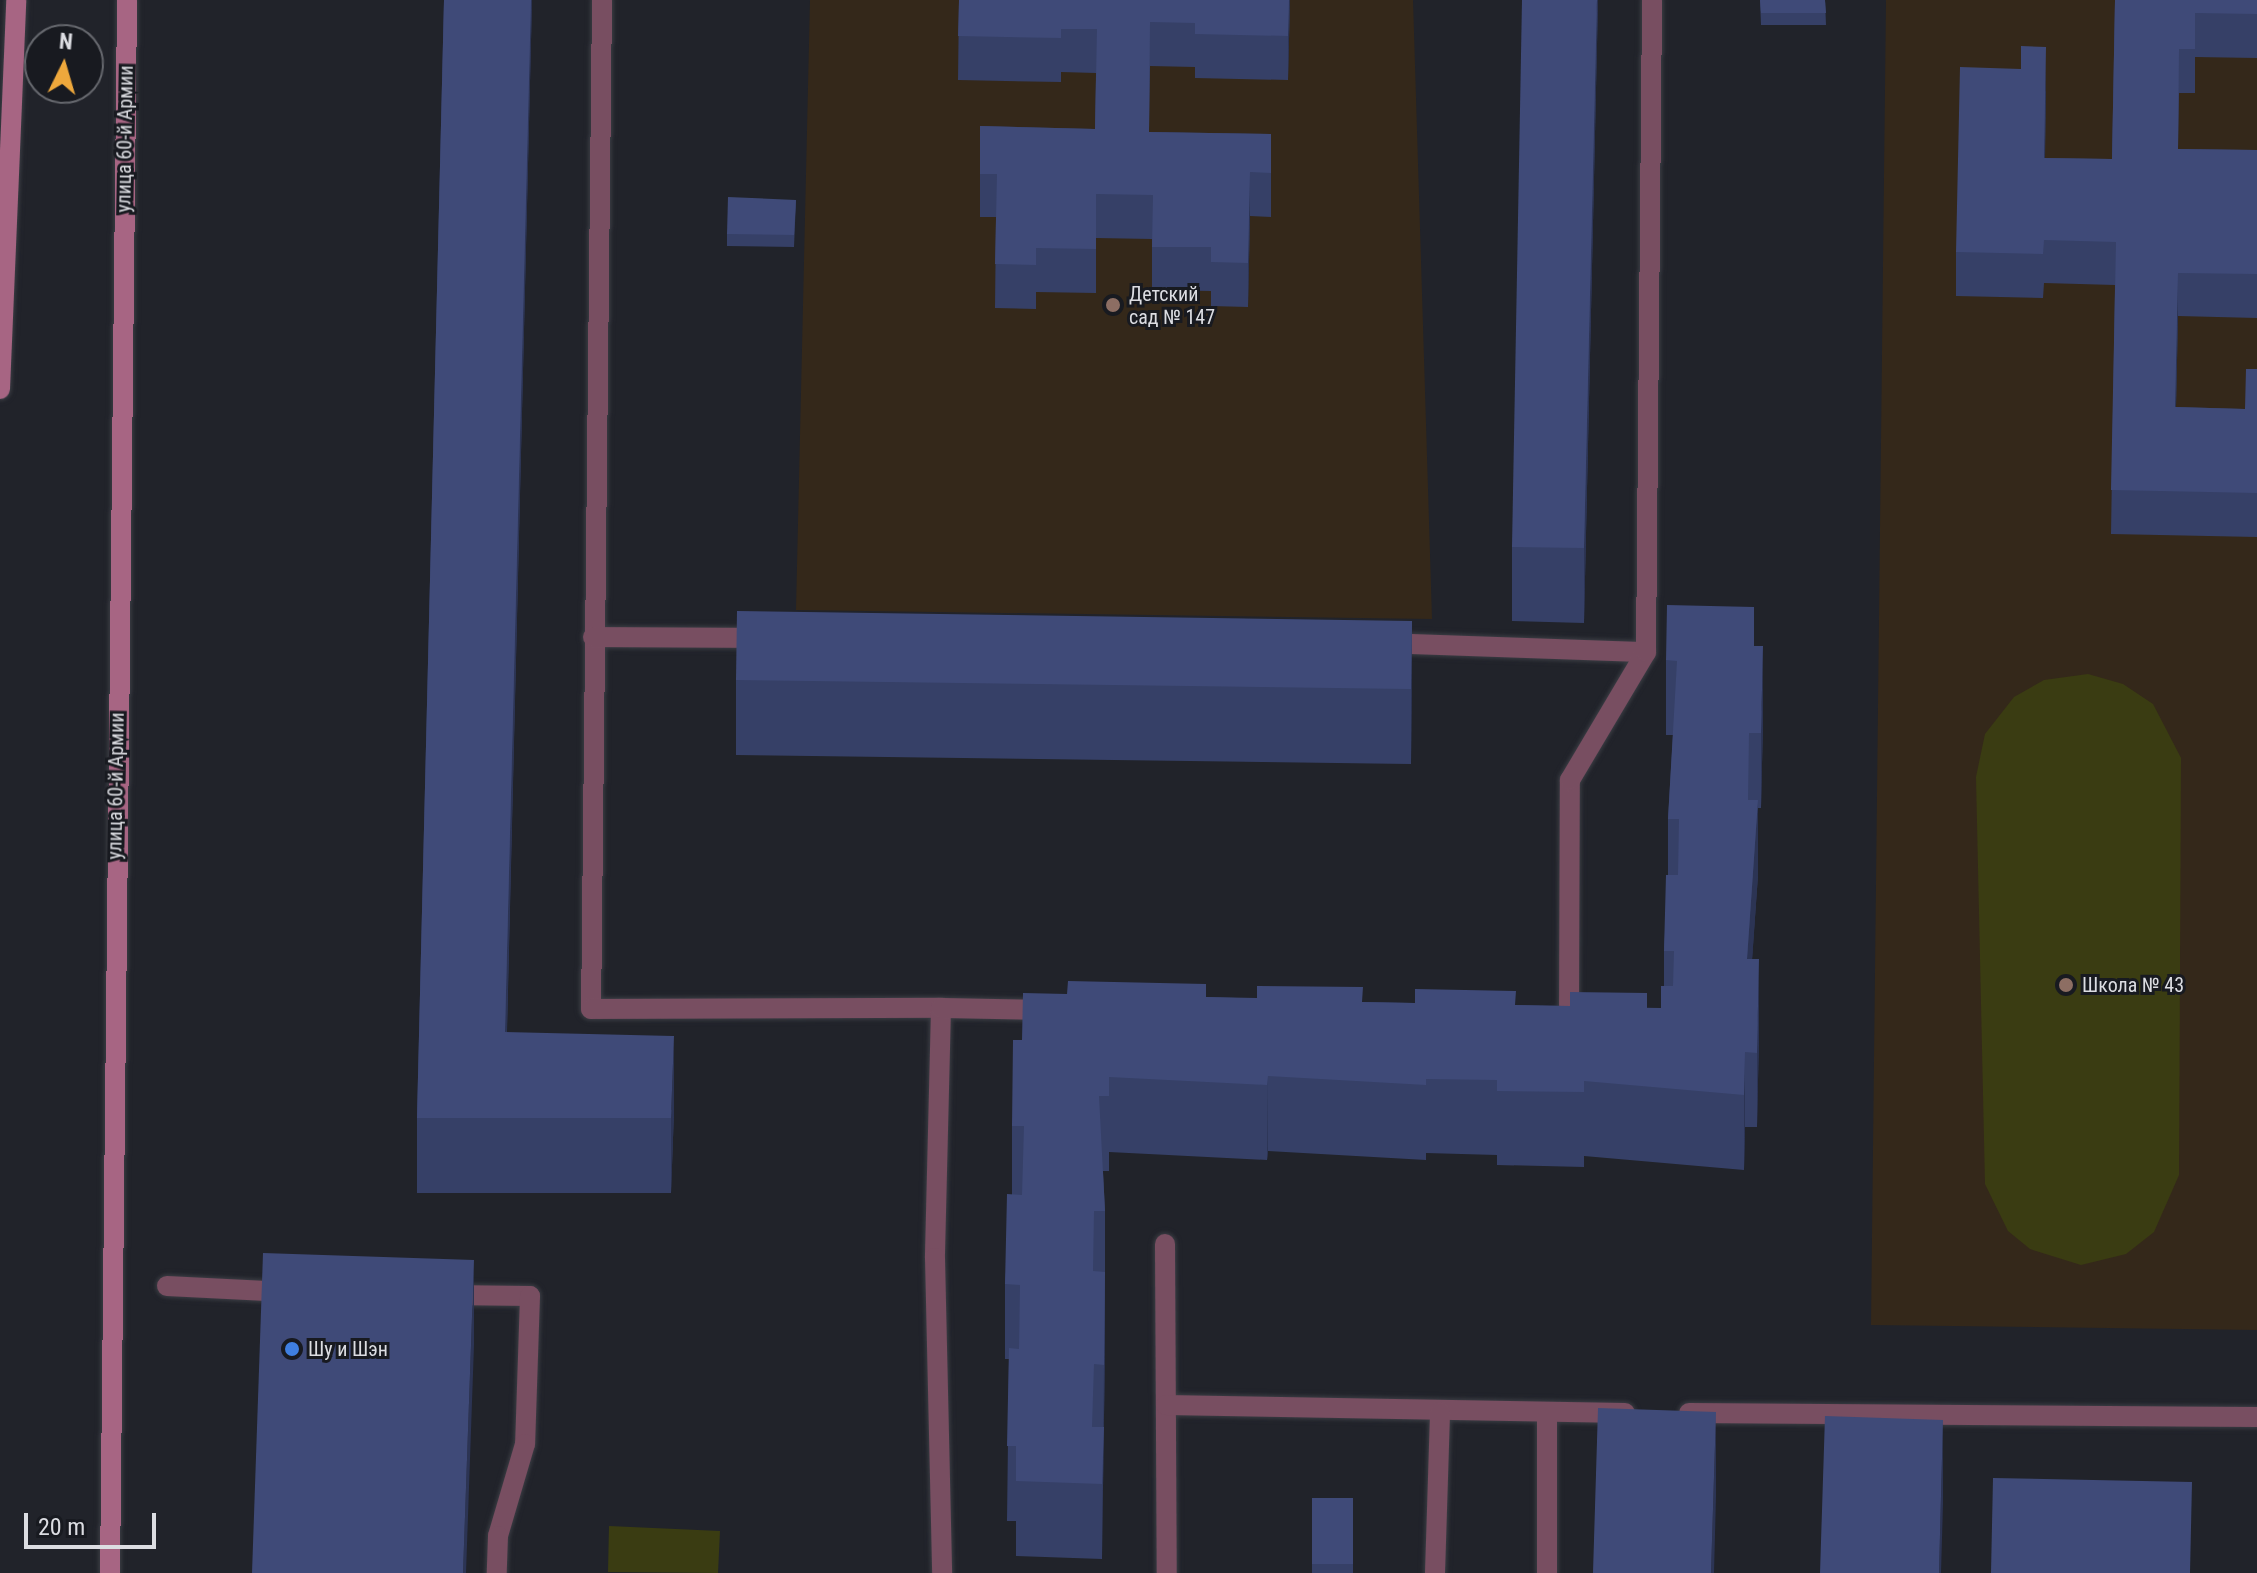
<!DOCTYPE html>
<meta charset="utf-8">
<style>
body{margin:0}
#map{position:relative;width:2257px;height:1573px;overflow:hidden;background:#21232a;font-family:"Roboto Condensed",sans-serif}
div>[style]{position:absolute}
.education>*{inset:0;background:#34281a}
.green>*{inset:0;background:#3a3c12}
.roads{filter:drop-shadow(0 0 2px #3b3d44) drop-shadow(0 0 2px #3b3d44)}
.lane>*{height:20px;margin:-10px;padding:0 10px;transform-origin:10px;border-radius:10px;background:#784e61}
.secondary>*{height:20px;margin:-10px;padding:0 10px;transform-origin:10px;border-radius:10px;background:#a76583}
.wall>*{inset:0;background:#364067}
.shaded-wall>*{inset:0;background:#2c3454}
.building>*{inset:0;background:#3f4a78}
.dots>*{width:22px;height:22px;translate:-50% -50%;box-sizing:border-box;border:4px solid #181a20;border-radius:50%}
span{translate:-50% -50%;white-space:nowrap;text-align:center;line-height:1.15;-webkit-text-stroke:6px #181a20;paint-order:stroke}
.street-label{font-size:20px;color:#dcdde2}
.poi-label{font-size:20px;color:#dcdde2}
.left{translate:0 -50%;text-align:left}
.north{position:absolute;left:24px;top:24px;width:80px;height:80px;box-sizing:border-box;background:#181a20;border:2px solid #66686e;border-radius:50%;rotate:5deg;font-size:22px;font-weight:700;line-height:32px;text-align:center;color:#dcdde2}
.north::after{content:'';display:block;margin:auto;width:28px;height:36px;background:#eea83c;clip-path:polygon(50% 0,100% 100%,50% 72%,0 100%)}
.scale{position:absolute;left:24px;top:1513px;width:132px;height:36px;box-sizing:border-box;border:4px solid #dcdde2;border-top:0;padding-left:10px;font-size:24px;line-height:28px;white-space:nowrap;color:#dcdde2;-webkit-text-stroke:6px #181a20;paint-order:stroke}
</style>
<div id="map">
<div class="education">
<div style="clip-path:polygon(810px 0,1413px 0,1432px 619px,796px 610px)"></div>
<div style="clip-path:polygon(1886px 0,2257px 0,2257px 1330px,1871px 1325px)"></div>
</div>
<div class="green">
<div style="clip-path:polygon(2088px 674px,2123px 684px,2153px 704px,2181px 758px,2179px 1175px,2154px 1232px,2126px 1254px,2081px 1265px,2030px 1249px,2008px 1231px,1985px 1184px,1976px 777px,1985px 734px,2014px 697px,2044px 680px)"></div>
<div style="clip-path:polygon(609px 1526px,720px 1531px,718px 1573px,608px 1572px)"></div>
</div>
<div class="roads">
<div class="lane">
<div style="left:602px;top:0;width:1009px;rotate:90.62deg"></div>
<div style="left:591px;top:1009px;width:350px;rotate:-0.2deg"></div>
<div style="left:941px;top:1008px;width:250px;rotate:91.4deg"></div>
<div style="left:935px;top:1258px;width:315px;rotate:88.7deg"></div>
<div style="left:593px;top:637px;width:172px;rotate:0.3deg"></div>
<div style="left:1385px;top:643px;width:261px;rotate:2deg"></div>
<div style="left:941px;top:1008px;width:108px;rotate:1.1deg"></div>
<div style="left:1557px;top:1018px;width:12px"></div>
<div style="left:1569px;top:1018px;width:238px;rotate:-89.8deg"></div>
<div style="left:1570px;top:780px;width:149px;rotate:-59.3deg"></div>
<div style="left:1646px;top:652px;width:652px;rotate:-89.47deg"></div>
<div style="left:1165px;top:1244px;width:329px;rotate:89.7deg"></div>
<div style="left:167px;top:1286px;width:120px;rotate:2.9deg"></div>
<div style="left:447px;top:1295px;width:83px;rotate:0.7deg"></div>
<div style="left:530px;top:1296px;width:148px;rotate:91.9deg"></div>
<div style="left:525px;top:1444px;width:96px;rotate:106.4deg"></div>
<div style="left:498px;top:1536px;width:37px;rotate:92deg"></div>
<div style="left:1166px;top:1405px;width:459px;rotate:1deg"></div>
<div style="left:1547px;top:1412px;width:161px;rotate:90deg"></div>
<div style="left:1689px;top:1413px;width:568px;rotate:0.4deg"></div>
<div style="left:1435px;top:1573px;width:161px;rotate:-88.2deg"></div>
</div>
<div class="secondary">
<div style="left:0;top:389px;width:389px;rotate:-87.6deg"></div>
<div style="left:110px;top:1573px;width:1573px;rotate:-89.38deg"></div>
</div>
</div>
<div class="wall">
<div style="clip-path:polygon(444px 0,532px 0,507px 1032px,674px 1111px,671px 1193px,417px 1193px,417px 1118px)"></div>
<div style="clip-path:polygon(959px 0,1290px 0,1288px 80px,1195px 78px,1195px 67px,1150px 66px,1149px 132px,1271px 134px,1271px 217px,1250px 216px,1248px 307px,1211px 306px,1211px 291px,1152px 290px,1152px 239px,1096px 238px,1096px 293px,1036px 292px,1036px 309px,995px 308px,996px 217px,980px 217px,980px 126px,1095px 129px,1096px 73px,1061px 72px,1061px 82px,958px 80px)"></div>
<div style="clip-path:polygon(1598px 0,1584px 623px,1512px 621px,1512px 547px)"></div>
<div style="clip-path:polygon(1760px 0,1825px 0,1826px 25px,1761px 25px)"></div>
<div style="clip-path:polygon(2115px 0,2257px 0,2257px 58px,2195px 57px,2195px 93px,2179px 93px,2178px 149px,2257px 150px,2257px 318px,2178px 316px,2176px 407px,2245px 409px,2257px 369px,2257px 537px,2111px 534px,2115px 285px,2044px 283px,2043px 298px,1956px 296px,1956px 252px,2046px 90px,2045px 158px,2112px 159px)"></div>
<div style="clip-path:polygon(796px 200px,794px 247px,727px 246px,727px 234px)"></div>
<div style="clip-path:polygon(1412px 621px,1411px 764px,736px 755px,736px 680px)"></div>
<div style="clip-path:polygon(1754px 646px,1763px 721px,1761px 808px,1758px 808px,1758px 875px,1752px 959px,1759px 1034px,1757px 1127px,1745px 1127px,1744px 1170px,1584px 1156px,1584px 1167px,1497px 1165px,1497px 1155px,1426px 1153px,1426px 1160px,1268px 1151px,1267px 1160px,1109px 1152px,1109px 1171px,1103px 1171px,1105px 1211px,1105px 1346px,1102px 1559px,1016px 1556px,1016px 1521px,1007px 1521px,1009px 1359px,1005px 1359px,1005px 1284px,1012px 1194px,1012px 1126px,1022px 1040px,1206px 997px,1363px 1002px,1661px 1008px,1664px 986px,1664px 951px,1668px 875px,1668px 819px,1673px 735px,1666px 735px,1666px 660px)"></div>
<div style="clip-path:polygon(1312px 1498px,1353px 1498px,1353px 1573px,1312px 1573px)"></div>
</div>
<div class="shaded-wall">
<div style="clip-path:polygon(531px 0,532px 0,505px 1107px,505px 1032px)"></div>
<div style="clip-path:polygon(1289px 0,1290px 0,1288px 80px,1288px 36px)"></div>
<div style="clip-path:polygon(1597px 0,1598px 0,1584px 623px,1584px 548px)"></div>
<div style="clip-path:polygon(2046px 47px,2046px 90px,2044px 201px,2044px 158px)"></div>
<div style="clip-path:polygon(1250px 172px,1250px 216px,1248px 307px,1248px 263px)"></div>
<div style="clip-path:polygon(2178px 273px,2178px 316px,2175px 451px,2175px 407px)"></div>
<div style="clip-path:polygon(1412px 621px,1412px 695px,1411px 764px,1411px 689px)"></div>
<div style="clip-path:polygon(1763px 646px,1763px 721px,1761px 808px,1761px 733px)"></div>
<div style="clip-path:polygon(1758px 800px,1758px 875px,1747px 1034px,1747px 959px)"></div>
<div style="clip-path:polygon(1759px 959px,1759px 1034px,1757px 1127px,1757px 1053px)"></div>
<div style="clip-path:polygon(674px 1036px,674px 1111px,671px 1193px,671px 1118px)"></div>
<div style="clip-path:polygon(1745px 1052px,1745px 1127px,1744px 1170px,1744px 1095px)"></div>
<div style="clip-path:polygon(1268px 1076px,1268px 1151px,1267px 1160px)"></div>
<div style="clip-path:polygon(474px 1260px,474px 1345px,466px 1573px,463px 1573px)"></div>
<div style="clip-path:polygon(1105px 1272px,1105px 1346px,1102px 1559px,1104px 1365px)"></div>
<div style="clip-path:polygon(1716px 1412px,1716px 1496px,1714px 1573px,1711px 1573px)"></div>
<div style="clip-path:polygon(1943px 1420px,1943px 1504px,1941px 1573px,1939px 1573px)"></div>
</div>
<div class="building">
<div style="clip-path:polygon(444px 0,531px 0,505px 1032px,674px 1036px,671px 1118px,417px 1118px)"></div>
<div style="clip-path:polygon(959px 0,1289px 0,1288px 36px,1195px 34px,1195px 23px,1150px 22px,1149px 132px,1271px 134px,1271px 173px,1250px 172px,1248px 263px,1211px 262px,1211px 247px,1152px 247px,1153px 195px,1096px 194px,1096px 249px,1036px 248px,1036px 265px,995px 264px,997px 174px,980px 174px,980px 126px,1095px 129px,1097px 29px,1061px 29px,1061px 38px,958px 36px)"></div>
<div style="clip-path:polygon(1522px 0,1597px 0,1584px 548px,1512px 547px)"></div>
<div style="clip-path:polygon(1760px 0,1825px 0,1826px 13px,1761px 13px)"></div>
<div style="clip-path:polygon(2115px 0,2257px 0,2257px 14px,2195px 13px,2195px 49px,2179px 49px,2178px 149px,2257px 150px,2257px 274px,2178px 273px,2175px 407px,2245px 409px,2246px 369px,2257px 369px,2257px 493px,2111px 490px,2116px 242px,2044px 240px,2043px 254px,1956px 252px,1960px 67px,2021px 69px,2021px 46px,2046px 47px,2044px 158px,2112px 159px)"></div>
<div style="clip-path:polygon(728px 197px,796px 200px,794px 235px,727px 234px)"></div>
<div style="clip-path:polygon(1667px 605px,1754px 607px,1754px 646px,1763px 646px,1761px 733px,1749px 733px,1748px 800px,1758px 800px,1747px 959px,1759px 959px,1757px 1053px,1745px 1052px,1744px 1095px,1584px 1081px,1584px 1092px,1497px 1091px,1497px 1080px,1426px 1079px,1426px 1085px,1268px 1076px,1267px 1085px,1109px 1077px,1109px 1096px,1099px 1096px,1105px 1211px,1094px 1211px,1093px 1271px,1105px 1272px,1104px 1365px,1094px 1364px,1092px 1427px,1104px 1427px,1102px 1484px,1016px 1481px,1016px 1446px,1007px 1446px,1009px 1348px,1019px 1349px,1020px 1285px,1005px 1284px,1007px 1194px,1022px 1195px,1024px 1126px,1012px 1126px,1013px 1040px,1022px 1040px,1023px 993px,1067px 994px,1068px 981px,1206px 984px,1206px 997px,1257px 998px,1257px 986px,1363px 987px,1362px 1002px,1415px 1003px,1415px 989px,1516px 991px,1515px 1005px,1570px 1006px,1570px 992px,1647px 993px,1647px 1008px,1661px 1008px,1661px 986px,1673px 986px,1674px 951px,1664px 951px,1666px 875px,1678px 875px,1679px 819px,1668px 819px,1677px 661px,1666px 660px)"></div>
<div style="clip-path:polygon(737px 611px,1412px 621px,1411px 689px,736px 680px)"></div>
<div style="clip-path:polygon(263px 1253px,474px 1260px,463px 1573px,252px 1573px)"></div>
<div style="clip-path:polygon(1598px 1408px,1716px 1412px,1711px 1573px,1593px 1573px)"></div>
<div style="clip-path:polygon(1825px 1416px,1943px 1420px,1939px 1573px,1820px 1573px)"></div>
<div style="clip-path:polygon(1993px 1478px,2192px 1482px,2190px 1573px,1991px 1573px)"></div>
<div style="clip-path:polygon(1312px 1498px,1353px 1498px,1353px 1564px,1312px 1564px)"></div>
</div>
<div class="dots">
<div style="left:1113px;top:305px;background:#8d6e63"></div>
<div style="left:2066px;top:985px;background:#8d6e63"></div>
<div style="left:292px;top:1349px;background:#3f7fe0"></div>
</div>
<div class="street-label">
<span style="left:125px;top:139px;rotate:-89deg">улица 60-й Армии</span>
<span style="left:116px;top:786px;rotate:-89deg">улица 60-й Армии</span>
</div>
<div class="poi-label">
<span class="left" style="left:1129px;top:306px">Детский<br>сад № 147</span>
<span class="left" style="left:2082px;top:985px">Школа № 43</span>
<span class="left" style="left:308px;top:1349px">Шу и Шэн</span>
</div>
<div class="north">N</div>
<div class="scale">20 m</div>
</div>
